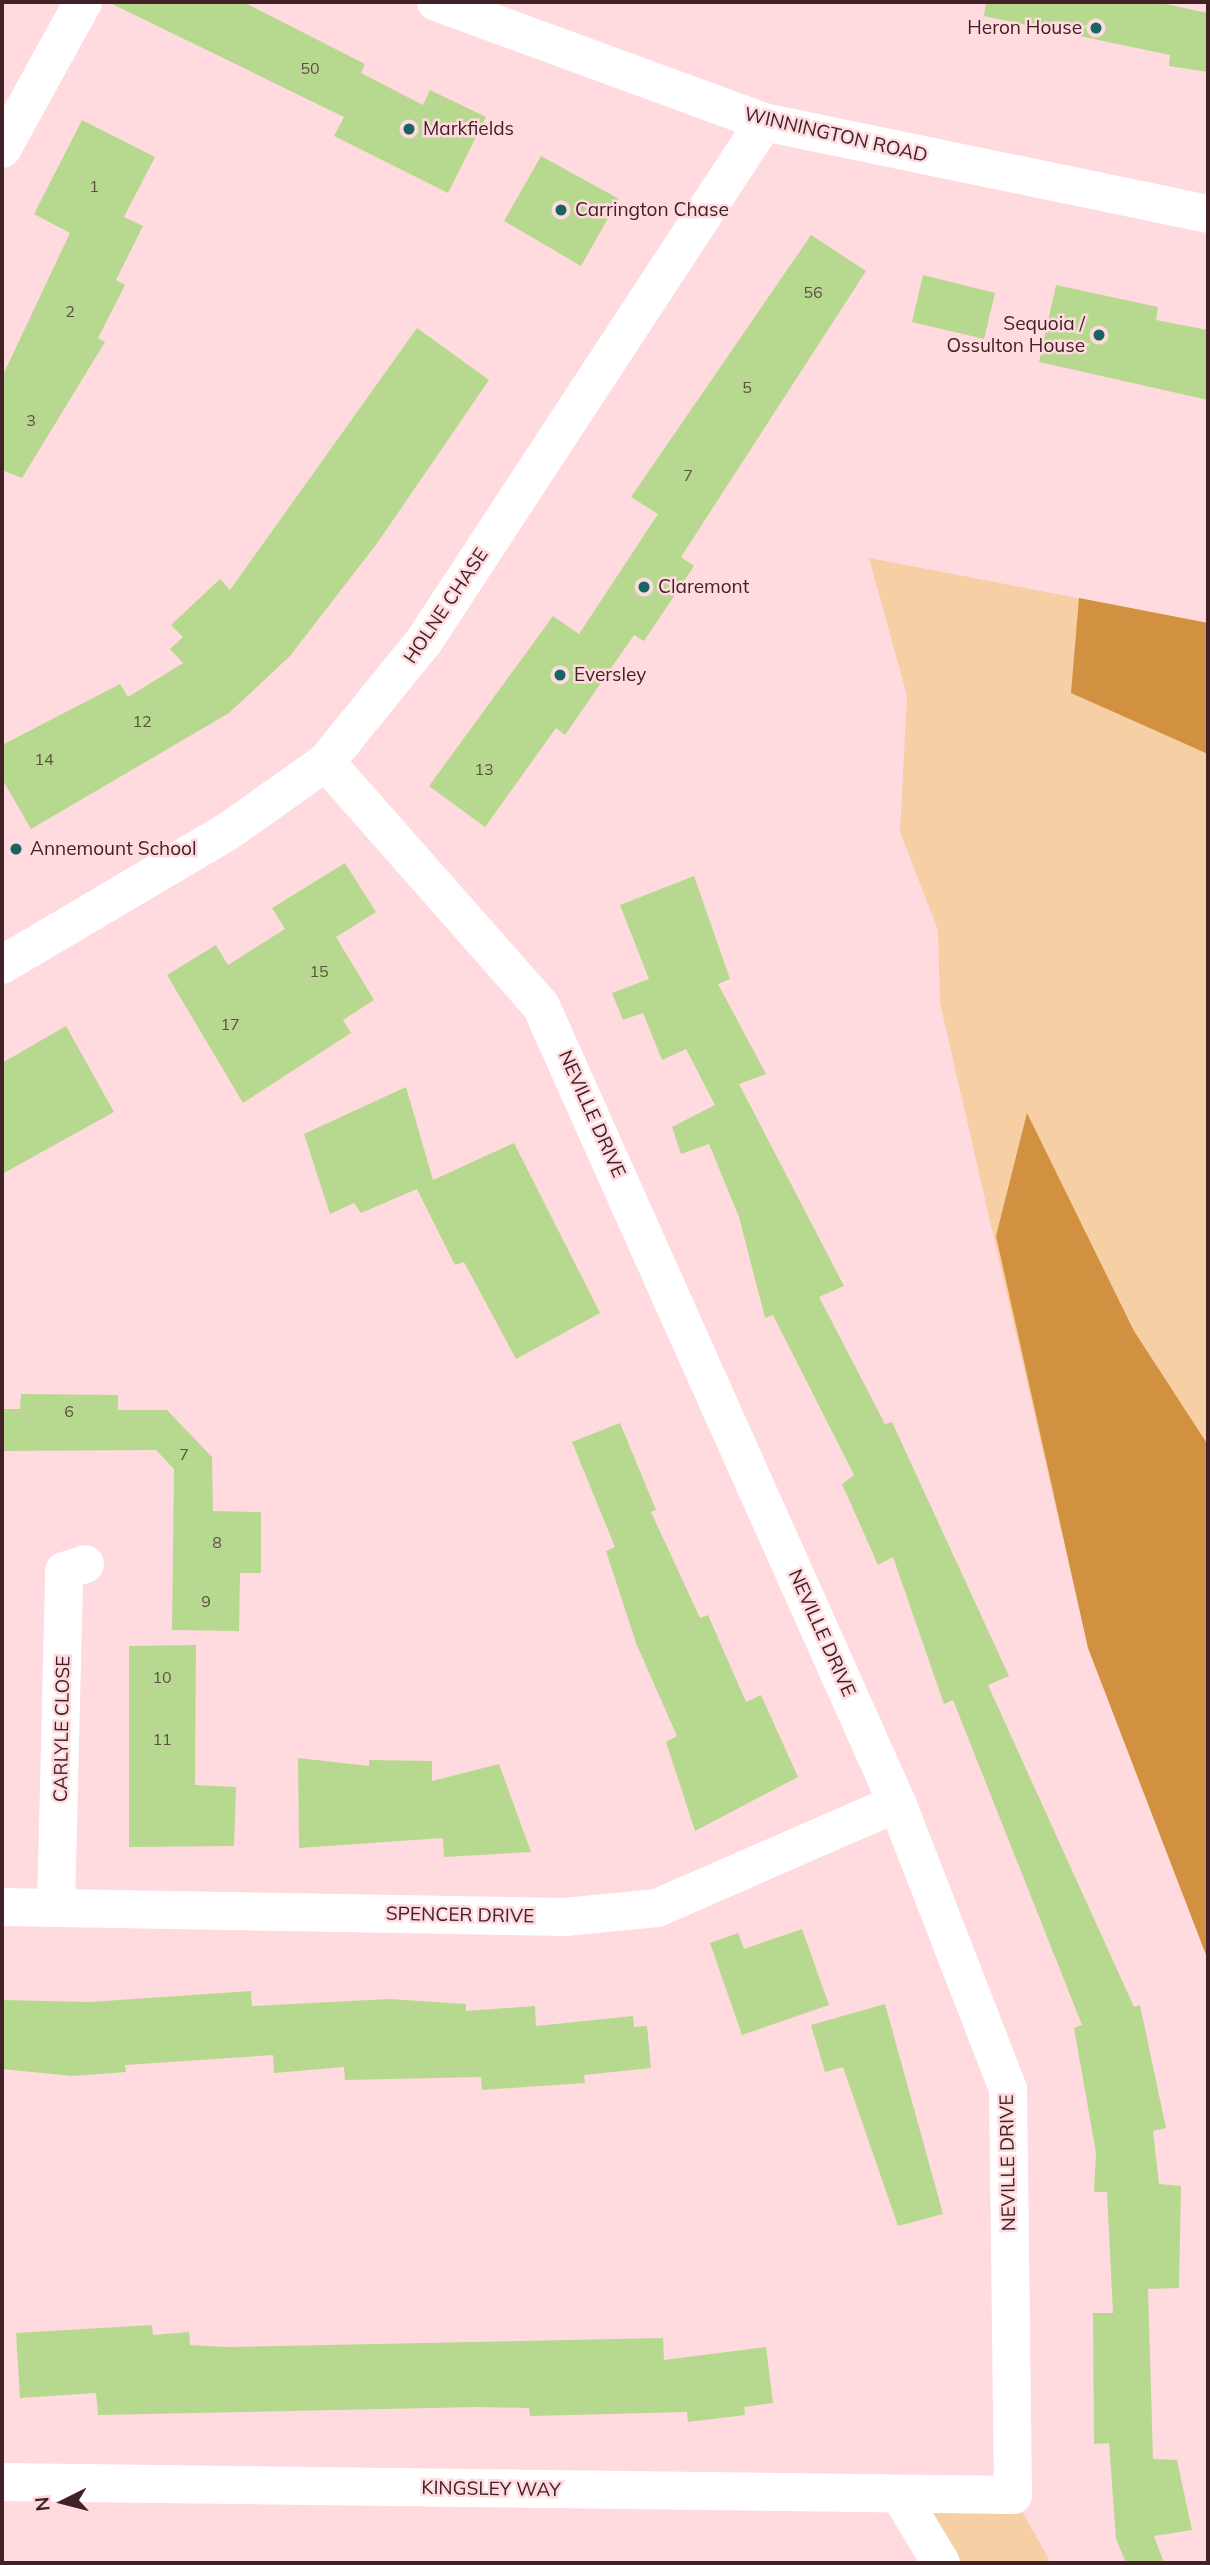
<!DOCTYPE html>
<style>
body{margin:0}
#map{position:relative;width:1210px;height:2565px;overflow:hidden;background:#ffdadf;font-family:Mulish,sans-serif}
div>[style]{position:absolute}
.green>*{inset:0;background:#f6cfa4}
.forest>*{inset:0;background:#d29141}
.building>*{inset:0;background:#b7d98f}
.minor>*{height:38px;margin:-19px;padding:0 19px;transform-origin:19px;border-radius:19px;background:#fff}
.dots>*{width:19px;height:19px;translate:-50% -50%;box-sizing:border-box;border:4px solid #ffdadf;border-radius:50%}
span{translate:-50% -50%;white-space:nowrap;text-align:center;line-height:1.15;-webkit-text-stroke:5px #ffdadf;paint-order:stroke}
.number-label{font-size:16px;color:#5f4f41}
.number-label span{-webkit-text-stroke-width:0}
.poi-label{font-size:19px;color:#422127}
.right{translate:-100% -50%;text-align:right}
.left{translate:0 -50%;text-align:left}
.street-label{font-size:19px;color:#422127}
.frame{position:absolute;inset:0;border:4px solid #422127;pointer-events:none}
.north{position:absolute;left:28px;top:2467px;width:70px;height:70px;-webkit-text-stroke:5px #ffdadf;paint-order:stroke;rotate:264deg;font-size:19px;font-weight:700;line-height:28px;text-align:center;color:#422127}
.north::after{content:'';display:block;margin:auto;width:24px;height:32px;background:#422127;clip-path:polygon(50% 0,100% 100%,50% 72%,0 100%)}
</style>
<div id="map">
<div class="green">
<div style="clip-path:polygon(869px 558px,1208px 623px,1208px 1960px,1088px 1648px,940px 1003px,938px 930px,900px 832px,907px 696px)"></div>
<div style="clip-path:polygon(900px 2495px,1013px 2495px,1051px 2563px,941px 2563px)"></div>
</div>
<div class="forest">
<div style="clip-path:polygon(1079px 598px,1208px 623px,1208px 754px,1071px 693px)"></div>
<div style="clip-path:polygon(1027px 1113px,1134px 1331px,1208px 1445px,1208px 1960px,1088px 1648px,996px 1236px)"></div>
</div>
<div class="building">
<div style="clip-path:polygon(108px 2px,243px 2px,365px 64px,361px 73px,423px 105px,430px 90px,486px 117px,448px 193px,334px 136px,344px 117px)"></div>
<div style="clip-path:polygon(986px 2px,1156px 2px,1208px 13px,1208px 72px,1169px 66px,1170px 55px,984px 16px)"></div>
<div style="clip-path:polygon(82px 120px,155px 157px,124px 217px,143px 226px,116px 280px,125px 285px,98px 338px,105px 342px,22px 478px,2px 470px,2px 377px,70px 233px,34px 214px)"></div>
<div style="clip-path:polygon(541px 156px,619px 199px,581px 266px,504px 221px)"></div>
<div style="clip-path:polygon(811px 235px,866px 271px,681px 557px,694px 566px,644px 641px,634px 635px,565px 735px,556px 728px,485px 827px,429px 786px,553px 616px,579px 634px,658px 514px,631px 497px)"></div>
<div style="clip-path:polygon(923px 275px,995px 293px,984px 339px,912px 322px)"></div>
<div style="clip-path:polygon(1056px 285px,1158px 307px,1156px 320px,1208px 330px,1208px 400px,1039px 362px)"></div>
<div style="clip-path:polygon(417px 328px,489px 380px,378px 542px,290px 656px,229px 713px,31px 829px,2px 779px,2px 745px,120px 684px,128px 697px,183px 663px,170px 649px,183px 637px,171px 625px,220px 579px,230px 590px)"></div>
<div style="clip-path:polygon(345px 863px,376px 912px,336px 937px,374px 1000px,343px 1020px,351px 1033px,243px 1103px,167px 975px,216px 945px,228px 965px,285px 929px,272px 908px)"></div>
<div style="clip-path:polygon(694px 876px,730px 979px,718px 984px,766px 1074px,739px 1084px,844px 1286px,819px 1297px,885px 1424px,892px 1422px,1009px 1676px,988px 1685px,1134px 2007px,1140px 2005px,1166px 2128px,1153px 2131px,1159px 2184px,1181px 2186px,1179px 2288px,1148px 2289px,1153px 2459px,1177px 2460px,1192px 2530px,1154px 2536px,1164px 2563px,1126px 2563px,1116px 2539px,1109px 2443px,1094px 2444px,1093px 2313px,1113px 2313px,1107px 2192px,1094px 2192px,1096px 2153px,1074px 2028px,1082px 2025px,953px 1700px,944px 1704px,893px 1557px,878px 1565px,842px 1484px,854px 1475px,773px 1315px,765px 1318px,739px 1217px,709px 1144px,681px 1154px,672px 1127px,715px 1105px,686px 1049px,662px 1060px,643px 1013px,623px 1020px,612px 993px,649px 979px,620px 905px)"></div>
<div style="clip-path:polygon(66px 1026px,114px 1112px,2px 1174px,2px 1063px)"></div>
<div style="clip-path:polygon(406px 1087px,433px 1180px,514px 1143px,600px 1313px,516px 1359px,464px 1262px,455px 1265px,417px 1189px,361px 1213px,354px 1203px,330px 1214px,304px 1134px)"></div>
<div style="clip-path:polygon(21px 1394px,118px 1395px,118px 1410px,167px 1410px,212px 1457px,213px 1511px,261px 1512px,261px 1573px,240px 1573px,239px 1631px,172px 1630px,174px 1469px,156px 1450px,2px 1451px,2px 1409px,20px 1409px)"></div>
<div style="clip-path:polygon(620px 1423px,656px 1510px,651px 1512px,700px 1618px,708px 1615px,746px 1702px,761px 1695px,798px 1777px,695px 1831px,666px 1742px,677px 1736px,636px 1643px,606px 1551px,615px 1547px,572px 1442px)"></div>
<div style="clip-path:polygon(196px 1645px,195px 1785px,236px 1787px,234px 1846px,129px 1847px,129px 1646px)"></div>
<div style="clip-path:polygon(298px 1758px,369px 1766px,369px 1760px,432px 1761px,432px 1781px,499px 1764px,531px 1852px,444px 1857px,443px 1838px,299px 1848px)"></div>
<div style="clip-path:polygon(802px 1929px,829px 2005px,742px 2035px,710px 1943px,738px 1933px,744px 1949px)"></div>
<div style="clip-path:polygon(251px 1991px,252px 2006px,389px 1999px,466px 2004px,466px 2011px,535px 2006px,536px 2026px,633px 2016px,634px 2027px,647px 2026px,651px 2068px,584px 2075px,585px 2083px,482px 2090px,481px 2077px,345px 2080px,344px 2067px,274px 2073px,273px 2055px,125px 2065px,126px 2072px,72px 2076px,2px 2069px,3px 2000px,90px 2002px)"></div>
<div style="clip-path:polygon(885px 2004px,943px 2214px,898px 2226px,843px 2067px,825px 2072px,811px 2025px)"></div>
<div style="clip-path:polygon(152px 2325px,153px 2335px,189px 2332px,190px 2345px,227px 2347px,663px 2338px,664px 2360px,766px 2347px,773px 2403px,744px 2407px,745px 2415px,688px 2422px,687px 2412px,530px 2416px,529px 2408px,477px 2407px,98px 2415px,96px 2393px,20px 2398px,16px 2333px)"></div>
</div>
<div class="minor">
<div style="left:436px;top:2px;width:349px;rotate:20.1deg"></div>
<div style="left:764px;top:122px;width:453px;rotate:11.7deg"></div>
<div style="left:2px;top:149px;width:168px;rotate:-61.1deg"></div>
<div style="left:2px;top:965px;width:261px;rotate:-30.6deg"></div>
<div style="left:227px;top:832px;width:121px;rotate:-35.3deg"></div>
<div style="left:326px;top:762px;width:156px;rotate:-51deg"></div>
<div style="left:424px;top:641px;width:620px;rotate:-56.77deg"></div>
<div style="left:2px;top:1907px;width:563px;rotate:1.02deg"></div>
<div style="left:565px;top:1917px;width:92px;rotate:-5.6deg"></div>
<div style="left:657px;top:1908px;width:262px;rotate:-23.6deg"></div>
<div style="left:56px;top:1908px;width:337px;rotate:-88.6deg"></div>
<div style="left:64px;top:1571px;width:22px;rotate:-18deg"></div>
<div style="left:2px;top:2482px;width:1011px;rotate:0.74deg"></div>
<div style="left:1013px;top:2495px;width:406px;rotate:-90.7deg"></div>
<div style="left:1008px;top:2089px;width:307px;rotate:-111.2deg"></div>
<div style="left:897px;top:1803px;width:873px;rotate:-114.07deg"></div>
<div style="left:541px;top:1006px;width:325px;rotate:-131.4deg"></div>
<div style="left:900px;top:2495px;width:79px;rotate:58.9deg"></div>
</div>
<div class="dots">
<div style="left:1096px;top:28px;background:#176460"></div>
<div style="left:409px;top:129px;background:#176460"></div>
<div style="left:561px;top:210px;background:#176460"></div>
<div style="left:1099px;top:335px;background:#176460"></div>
<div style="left:644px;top:587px;background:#176460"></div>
<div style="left:560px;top:675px;background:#176460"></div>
<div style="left:16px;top:849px;background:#176460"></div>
</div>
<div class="number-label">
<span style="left:310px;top:68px">50</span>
<span style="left:94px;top:186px">1</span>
<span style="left:813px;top:292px">56</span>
<span style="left:70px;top:311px">2</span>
<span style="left:747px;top:387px">5</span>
<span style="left:31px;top:420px">3</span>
<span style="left:688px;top:475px">7</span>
<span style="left:142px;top:721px">12</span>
<span style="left:44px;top:759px">14</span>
<span style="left:484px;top:769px">13</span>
<span style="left:319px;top:971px">15</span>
<span style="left:230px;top:1024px">17</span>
<span style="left:69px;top:1411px">6</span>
<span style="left:184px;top:1454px">7</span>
<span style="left:217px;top:1542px">8</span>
<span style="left:206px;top:1601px">9</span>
<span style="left:162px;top:1677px">10</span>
<span style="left:162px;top:1739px">11</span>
</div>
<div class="poi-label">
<span class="right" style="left:1082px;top:28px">Heron House</span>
<span class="left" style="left:423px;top:129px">Markfields</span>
<span class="left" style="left:575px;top:210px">Carrington Chase</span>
<span class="right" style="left:1085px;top:335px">Sequoia /<br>Ossulton House</span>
<span class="left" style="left:658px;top:587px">Claremont</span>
<span class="left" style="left:574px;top:675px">Eversley</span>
<span class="left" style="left:30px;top:849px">Annemount School</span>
</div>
<div class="street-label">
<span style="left:836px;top:135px;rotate:13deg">WINNINGTON ROAD</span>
<span style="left:446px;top:606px;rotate:-56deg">HOLNE CHASE</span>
<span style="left:592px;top:1114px;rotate:66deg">NEVILLE DRIVE</span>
<span style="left:822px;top:1633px;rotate:66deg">NEVILLE DRIVE</span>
<span style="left:62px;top:1729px;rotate:-89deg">CARLYLE CLOSE</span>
<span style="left:460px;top:1915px;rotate:1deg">SPENCER DRIVE</span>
<span style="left:1008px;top:2163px;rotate:-91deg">NEVILLE DRIVE</span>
<span style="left:491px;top:2489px;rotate:1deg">KINGSLEY WAY</span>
</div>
<div class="frame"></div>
<div class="north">N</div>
</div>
